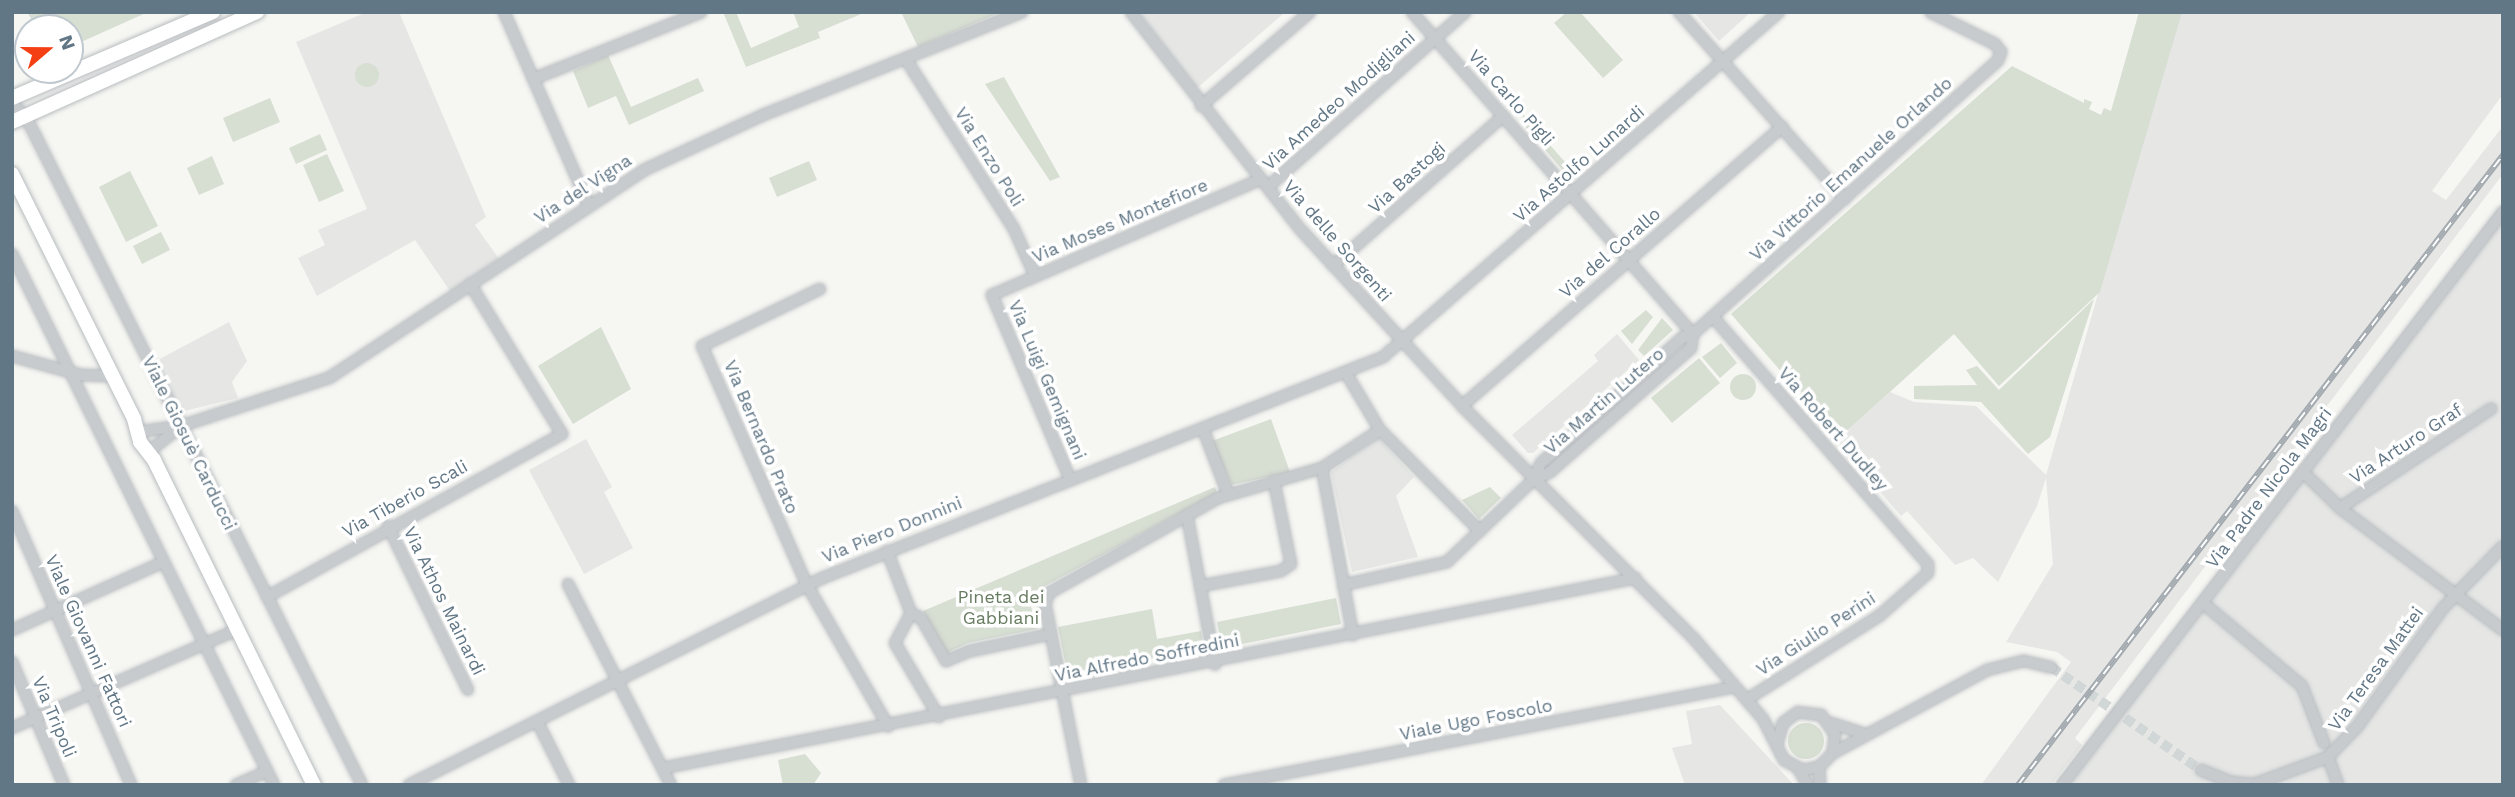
<!DOCTYPE html>
<meta charset="utf-8">
<style>
body{margin:0}
#map{position:relative;width:2515px;height:797px;overflow:hidden;background:#f6f6f2;font-family:"Work Sans",sans-serif}
div>[style]{position:absolute}
.built>*{inset:0;background:#e6e7e5}
.green>*{inset:0;background:#d7ded2}
.round{border-radius:50%}
.minor-tunnel>*{height:10px;margin-top:-5px;transform-origin:0;background:repeating-linear-gradient(90deg,#d1d6d7 0 10px,transparent 0 15px)}
.roads{filter:drop-shadow(0 0 2px #b8bcc0) drop-shadow(0 0 2px #b8bcc0)}
.minor>*{height:10px;margin:-5px;padding:0 5px;transform-origin:5px;border-radius:5px;background:#c8cbce}
.major>*{height:14px;margin:-7px;padding:0 7px;transform-origin:7px;border-radius:7px;background:#fff}
.rail>*{height:6px;margin-top:-3px;transform-origin:0;background:repeating-linear-gradient(90deg,#fff 0 10px,#a3aab0 0 20px);box-sizing:border-box;border-block:2px solid #a3aab0}
span{translate:-50% -50%;white-space:nowrap;text-align:center;line-height:1.15;-webkit-text-stroke:7px #fff;paint-order:stroke}
.street-label{font-size:18px;color:#627786}
.park-label{font-size:18px;color:#687c61}
.frame{position:absolute;inset:0;border:14px solid #627786;pointer-events:none}
.north{position:absolute;left:14px;top:14px;width:70px;height:70px;box-sizing:border-box;background:#fff;border:2px solid #c0c9cf;border-radius:50%;rotate:70deg;font-size:19px;font-weight:700;line-height:28px;text-align:center;color:#627786}
.north::after{content:'';display:block;margin:auto;width:24px;height:32px;background:#f43e14;clip-path:polygon(50% 0,100% 100%,50% 72%,0 100%)}
</style>
<div id="map">
<div class="built">
<div style="clip-path:polygon(367px 12px,399px 12px,486px 217px,475px 225px,499px 259px,450px 291px,415px 240px,317px 296px,298px 258px,325px 245px,318px 230px,367px 209px,296px 42px)"></div>
<div style="clip-path:polygon(1139px 12px,1282px 12px,1283px 14px,1197px 88px)"></div>
<div style="clip-path:polygon(1694px 12px,1751px 12px,1719px 41px)"></div>
<div style="clip-path:polygon(2179px 12px,2503px 12px,2503px 94px,2432px 191px,2446px 200px,2503px 126px,2503px 174px,2075px 738px,2082px 745px,2051px 785px,1981px 785px,2071px 662px,2057px 652px,2006px 642px,2053px 564px,2046px 478px,2037px 506px,1998px 582px,1973px 558px,1955px 565px,1907px 511px,1901px 516px,1836px 441px,1890px 392px,1914px 402px,1976px 406px,2046px 475px)"></div>
<div style="clip-path:polygon(2503px 202px,2503px 785px,2054px 785px,2106px 716px)"></div>
<div style="clip-path:polygon(229px 322px,247px 361px,232px 382px,238px 398px,180px 412px,156px 361px)"></div>
<div style="clip-path:polygon(1617px 334px,1639px 360px,1533px 453px,1528px 453px,1512px 435px,1598px 361px,1594px 355px)"></div>
<div style="clip-path:polygon(1378px 438px,1414px 477px,1396px 496px,1418px 557px,1352px 572px,1331px 472px)"></div>
<div style="clip-path:polygon(586px 439px,612px 487px,604px 492px,633px 548px,584px 574px,529px 470px)"></div>
<div style="clip-path:polygon(1720px 705px,1794px 785px,1685px 785px,1672px 748px,1692px 744px,1686px 711px)"></div>
</div>
<div class="green">
<div style="clip-path:polygon(27px 12px,148px 12px,70px 47px,70px 28px,37px 28px)"></div>
<div style="clip-path:polygon(723px 12px,736px 12px,751px 48px,799px 27px,793px 12px,866px 12px,818px 32px,820px 38px,746px 67px)"></div>
<div style="clip-path:polygon(901px 12px,1001px 12px,918px 47px)"></div>
<div style="clip-path:polygon(1567px 12px,1580px 12px,1623px 60px,1603px 78px,1554px 23px)"></div>
<div style="clip-path:polygon(2139px 12px,2182px 12px,2100px 292px,1999px 386px,1954px 334px,1839px 438px,1731px 314px,2012px 66px,2084px 103px,2084px 99px,2092px 102px,2089px 109px,2101px 115px,2104px 108px,2111px 111px)"></div>
<div style="clip-path:polygon(608px 55px,631px 107px,698px 78px,704px 91px,629px 125px,616px 96px,588px 108px,573px 71px)"></div>
<div class="round" style="left:355px;top:63px;width:24px;height:24px"></div>
<div style="clip-path:polygon(1004px 77px,1060px 177px,1050px 181px,985px 84px)"></div>
<div style="clip-path:polygon(270px 98px,280px 122px,233px 142px,223px 118px)"></div>
<div style="clip-path:polygon(1523px 114px,1571px 169px,1566px 174px,1522px 123px)"></div>
<div style="clip-path:polygon(320px 134px,327px 150px,296px 164px,289px 148px)"></div>
<div style="clip-path:polygon(327px 154px,344px 191px,319px 202px,303px 165px)"></div>
<div style="clip-path:polygon(212px 156px,224px 184px,199px 195px,187px 168px)"></div>
<div style="clip-path:polygon(809px 161px,817px 180px,777px 197px,769px 178px)"></div>
<div style="clip-path:polygon(130px 171px,158px 226px,126px 242px,99px 187px)"></div>
<div style="clip-path:polygon(161px 232px,170px 250px,142px 264px,133px 246px)"></div>
<div style="clip-path:polygon(2094px 299px,2050px 437px,2028px 454px,1981px 402px,1914px 399px,1914px 386px,1977px 385px,1966px 370px,1977px 366px,1999px 390px)"></div>
<div style="clip-path:polygon(1646px 310px,1653px 317px,1632px 344px,1621px 331px)"></div>
<div style="clip-path:polygon(1662px 318px,1673px 330px,1644px 356px,1638px 350px)"></div>
<div style="clip-path:polygon(601px 327px,631px 389px,573px 424px,538px 366px)"></div>
<div style="clip-path:polygon(1721px 343px,1737px 363px,1720px 378px,1702px 357px)"></div>
<div style="clip-path:polygon(1699px 358px,1720px 383px,1672px 423px,1651px 398px)"></div>
<div class="round" style="left:1730px;top:374px;width:26px;height:26px"></div>
<div style="clip-path:polygon(1271px 419px,1290px 472px,1231px 485px,1212px 441px)"></div>
<div style="clip-path:polygon(1215px 487px,1217px 493px,1028px 595px,1037px 629px,968px 643px,946px 653px,923px 611px)"></div>
<div style="clip-path:polygon(1490px 487px,1501px 498px,1479px 519px,1462px 500px)"></div>
<div style="clip-path:polygon(1336px 598px,1341px 624px,1222px 648px,1217px 622px)"></div>
<div style="clip-path:polygon(1152px 609px,1157px 639px,1201px 631px,1204px 651px,1068px 676px,1058px 627px)"></div>
<div class="round" style="left:1788px;top:723px;width:36px;height:36px"></div>
<div style="clip-path:polygon(805px 754px,821px 773px,813px 785px,783px 785px,778px 760px)"></div>
</div>
<div class="minor-tunnel">
<div style="left:2051px;top:667px;width:182px;rotate:34.5deg"></div>
</div>
<div class="roads">
<div class="minor">
<div style="left:504px;top:12px;width:212px;rotate:66.3deg"></div>
<div style="left:1131px;top:12px;width:276px;rotate:52.1deg"></div>
<div style="left:1301px;top:230px;width:239px;rotate:47.5deg"></div>
<div style="left:1462px;top:406px;width:330px;rotate:45.1deg"></div>
<div style="left:1695px;top:640px;width:104px;rotate:49.3deg"></div>
<div style="left:1763px;top:719px;width:46px;rotate:62.9deg"></div>
<div style="left:1784px;top:760px;width:21px;rotate:28deg"></div>
<div style="left:1803px;top:770px;width:16px;rotate:-11deg"></div>
<div style="left:1819px;top:767px;width:20px;rotate:-45deg"></div>
<div style="left:1833px;top:753px;width:19px;rotate:-84deg"></div>
<div style="left:1835px;top:734px;width:24px;rotate:-126deg"></div>
<div style="left:1821px;top:715px;width:23px;rotate:-173deg"></div>
<div style="left:1798px;top:712px;width:19px;rotate:144deg"></div>
<div style="left:1783px;top:723px;width:22px;rotate:106deg"></div>
<div style="left:1412px;top:12px;width:427px;rotate:48.9deg"></div>
<div style="left:1693px;top:334px;width:410px;rotate:-41.9deg"></div>
<div style="left:1998px;top:60px;width:9px;rotate:-69deg"></div>
<div style="left:2001px;top:52px;width:10px;rotate:-127deg"></div>
<div style="left:1995px;top:44px;width:72px;rotate:-153.8deg"></div>
<div style="left:1679px;top:12px;width:250px;rotate:48.4deg"></div>
<div style="left:907px;top:61px;width:199px;rotate:57.5deg"></div>
<div style="left:1014px;top:229px;width:51px;rotate:65.9deg"></div>
<div style="left:533px;top:79px;width:181px;rotate:-21.7deg"></div>
<div style="left:12px;top:104px;width:18px;rotate:43deg"></div>
<div style="left:25px;top:116px;width:24px;rotate:62deg"></div>
<div style="left:36px;top:137px;width:725px;rotate:63.29deg"></div>
<div style="left:1201px;top:106px;width:144px;rotate:-40.8deg"></div>
<div style="left:1268px;top:187px;width:264px;rotate:-41.6deg"></div>
<div style="left:12px;top:254px;width:592px;rotate:63.74deg"></div>
<div style="left:1333px;top:266px;width:227px;rotate:-41.4deg"></div>
<div style="left:820px;top:289px;width:131px;rotate:154.2deg"></div>
<div style="left:702px;top:346px;width:261px;rotate:66.3deg"></div>
<div style="left:807px;top:585px;width:163px;rotate:60.1deg"></div>
<div style="left:1713px;top:317px;width:327px;rotate:49deg"></div>
<div style="left:1928px;top:564px;width:9px;rotate:90deg"></div>
<div style="left:1928px;top:573px;width:65px;rotate:138.7deg"></div>
<div style="left:1879px;top:616px;width:157px;rotate:147.7deg"></div>
<div style="left:12px;top:356px;width:72px;rotate:15.4deg"></div>
<div style="left:81px;top:375px;width:31px;rotate:2deg"></div>
<div style="left:1346px;top:373px;width:66px;rotate:59.2deg"></div>
<div style="left:1380px;top:430px;width:142px;rotate:45.3deg"></div>
<div style="left:1462px;top:406px;width:425px;rotate:-41.1deg"></div>
<div style="left:1203px;top:429px;width:70px;rotate:69deg"></div>
<div style="left:144px;top:431px;width:37px;rotate:-8deg"></div>
<div style="left:181px;top:426px;width:156px;rotate:-18deg"></div>
<div style="left:329px;top:378px;width:377px;rotate:-33.4deg"></div>
<div style="left:644px;top:170px;width:131px;rotate:-24.8deg"></div>
<div style="left:763px;top:115px;width:279px;rotate:-21.7deg"></div>
<div style="left:152px;top:449px;width:34px;rotate:-38deg"></div>
<div style="left:1322px;top:468px;width:170px;rotate:79.5deg"></div>
<div style="left:2303px;top:472px;width:52px;rotate:44.2deg"></div>
<div style="left:2340px;top:508px;width:204px;rotate:36.8deg"></div>
<div style="left:1070px;top:479px;width:200px;rotate:-113deg"></div>
<div style="left:992px;top:295px;width:293px;rotate:-23.3deg"></div>
<div style="left:2340px;top:508px;width:181px;rotate:-33.3deg"></div>
<div style="left:12px;top:511px;width:299px;rotate:66.5deg"></div>
<div style="left:1187px;top:515px;width:152px;rotate:79.4deg"></div>
<div style="left:388px;top:526px;width:182px;rotate:64deg"></div>
<div style="left:887px;top:551px;width:66px;rotate:68.8deg"></div>
<div style="left:568px;top:584px;width:226px;rotate:62.9deg"></div>
<div style="left:1343px;top:585px;width:107px;rotate:-12.5deg"></div>
<div style="left:1447px;top:562px;width:119px;rotate:-43.6deg"></div>
<div style="left:1533px;top:480px;width:19px;rotate:-25deg"></div>
<div style="left:1550px;top:472px;width:188px;rotate:-41.3deg"></div>
<div style="left:1691px;top:348px;width:14px;rotate:-82deg"></div>
<div style="left:1693px;top:334px;width:10px;rotate:163deg"></div>
<div style="left:1683px;top:337px;width:190px;rotate:138.4deg"></div>
<div style="left:1541px;top:463px;width:19px;rotate:115deg"></div>
<div style="left:1200px;top:586px;width:82px;rotate:-10.5deg"></div>
<div style="left:1281px;top:571px;width:12px;rotate:-35deg"></div>
<div style="left:1291px;top:564px;width:85px;rotate:-101.6deg"></div>
<div style="left:267px;top:597px;width:337px;rotate:-28.9deg"></div>
<div style="left:562px;top:434px;width:176px;rotate:-121.5deg"></div>
<div style="left:2203px;top:603px;width:129px;rotate:40deg"></div>
<div style="left:2302px;top:686px;width:61px;rotate:68.9deg"></div>
<div style="left:911px;top:613px;width:11px;rotate:27deg"></div>
<div style="left:921px;top:618px;width:50px;rotate:59.8deg"></div>
<div style="left:946px;top:661px;width:26px;rotate:-23deg"></div>
<div style="left:970px;top:651px;width:83px;rotate:-11.9deg"></div>
<div style="left:1051px;top:634px;width:31px;rotate:-101deg"></div>
<div style="left:1045px;top:604px;width:12px;rotate:-70deg"></div>
<div style="left:1049px;top:593px;width:194px;rotate:-29.3deg"></div>
<div style="left:1218px;top:498px;width:108px;rotate:-16.1deg"></div>
<div style="left:1322px;top:468px;width:69px;rotate:-33.2deg"></div>
<div style="left:911px;top:613px;width:34px;rotate:118deg"></div>
<div style="left:895px;top:643px;width:86px;rotate:59.3deg"></div>
<div style="left:12px;top:630px;width:166px;rotate:-24.2deg"></div>
<div style="left:1051px;top:634px;width:154px;rotate:78.8deg"></div>
<div style="left:12px;top:662px;width:134px;rotate:67.1deg"></div>
<div style="left:537px;top:721px;width:72px;rotate:63.4deg"></div>
<div style="left:1831px;top:723px;width:35px;rotate:18deg"></div>
<div style="left:12px;top:728px;width:248px;rotate:-23.6deg"></div>
<div style="left:1833px;top:753px;width:175px;rotate:-28.3deg"></div>
<div style="left:1987px;top:670px;width:38px;rotate:-14deg"></div>
<div style="left:2024px;top:661px;width:28px;rotate:13deg"></div>
<div style="left:2328px;top:757px;width:30px;rotate:70deg"></div>
<div style="left:1819px;top:767px;width:18px;rotate:87deg"></div>
<div style="left:663px;top:768px;width:991px;rotate:-11.05deg"></div>
<div style="left:1798px;top:768px;width:20px;rotate:60deg"></div>
<div style="left:2201px;top:770px;width:31px;rotate:22deg"></div>
<div style="left:2230px;top:782px;width:25px;rotate:5deg"></div>
<div style="left:2255px;top:784px;width:78px;rotate:-20.3deg"></div>
<div style="left:2328px;top:757px;width:42px;rotate:-46deg"></div>
<div style="left:2357px;top:727px;width:147px;rotate:-54.1deg"></div>
<div style="left:2443px;top:608px;width:86px;rotate:-45.9deg"></div>
<div style="left:236px;top:785px;width:34px;rotate:-24deg"></div>
<div style="left:409px;top:785px;width:460px;rotate:-26.6deg"></div>
<div style="left:820px;top:579px;width:605px;rotate:-21.52deg"></div>
<div style="left:1383px;top:357px;width:525px;rotate:-41.06deg"></div>
<div style="left:1224px;top:785px;width:519px;rotate:-10.88deg"></div>
<div style="left:2062px;top:785px;width:723px;rotate:-52.42deg"></div>
</div>
<div class="major">
<div style="left:12px;top:98px;width:219px;rotate:-23.2deg"></div>
<div style="left:12px;top:122px;width:269px;rotate:-24.2deg"></div>
<div style="left:12px;top:174px;width:274px;rotate:63.5deg"></div>
<div style="left:134px;top:419px;width:24px;rotate:75deg"></div>
<div style="left:140px;top:442px;width:23px;rotate:52deg"></div>
<div style="left:154px;top:460px;width:362px;rotate:63.8deg"></div>
</div>
</div>
<div class="rail">
<div style="left:2018px;top:785px;width:795px;rotate:-52.41deg"></div>
</div>
<div class="street-label">
<span style="left:1511px;top:98px;rotate:49deg">Via Carlo Pigli</span>
<span style="left:1339px;top:101px;rotate:-42deg">Via Amedeo Modigliani</span>
<span style="left:989px;top:157px;rotate:58deg">Via Enzo Poli</span>
<span style="left:1579px;top:164px;rotate:-41deg">Via Astolfo Lunardi</span>
<span style="left:1851px;top:169px;rotate:-42deg">Via Vittorio Emanuele Orlando</span>
<span style="left:1407px;top:178px;rotate:-42deg">Via Bastogi</span>
<span style="left:583px;top:189px;rotate:-33deg">Via del Vigna</span>
<span style="left:1120px;top:221px;rotate:-23deg">Via Moses Montefiore</span>
<span style="left:1337px;top:241px;rotate:49deg">Via delle Sorgenti</span>
<span style="left:1610px;top:253px;rotate:-41deg">Via del Corallo</span>
<span style="left:1047px;top:380px;rotate:67deg">Via Luigi Gemignani</span>
<span style="left:1604px;top:401px;rotate:-41deg">Via Martin Lutero</span>
<span style="left:1833px;top:429px;rotate:49deg">Via Robert Dudley</span>
<span style="left:761px;top:437px;rotate:67deg">Via Bernardo Prato</span>
<span style="left:189px;top:443px;rotate:64deg">Viale Giosuè Carducci</span>
<span style="left:2406px;top:444px;rotate:-33deg">Via Arturo Graf</span>
<span style="left:2269px;top:488px;rotate:-53deg">Via Padre Nicola Magri</span>
<span style="left:405px;top:499px;rotate:-29deg">Via Tiberio Scali</span>
<span style="left:892px;top:530px;rotate:-22deg">Via Piero Donnini</span>
<span style="left:444px;top:601px;rotate:64deg">Via Athos Mainardi</span>
<span style="left:1816px;top:634px;rotate:-33deg">Via Giulio Perini</span>
<span style="left:88px;top:641px;rotate:66deg">Viale Giovanni Fattori</span>
<span style="left:1147px;top:658px;rotate:-11deg">Via Alfredo Soffredini</span>
<span style="left:2376px;top:669px;rotate:-54deg">Via Teresa Mattei</span>
<span style="left:54px;top:717px;rotate:67deg">Via Tripoli</span>
<span style="left:1476px;top:720px;rotate:-11deg">Viale Ugo Foscolo</span>
</div>
<div class="park-label">
<span style="left:1001px;top:608px">Pineta dei<br>Gabbiani</span>
</div>
<div class="frame"></div>
<div class="north">N</div>
</div>
